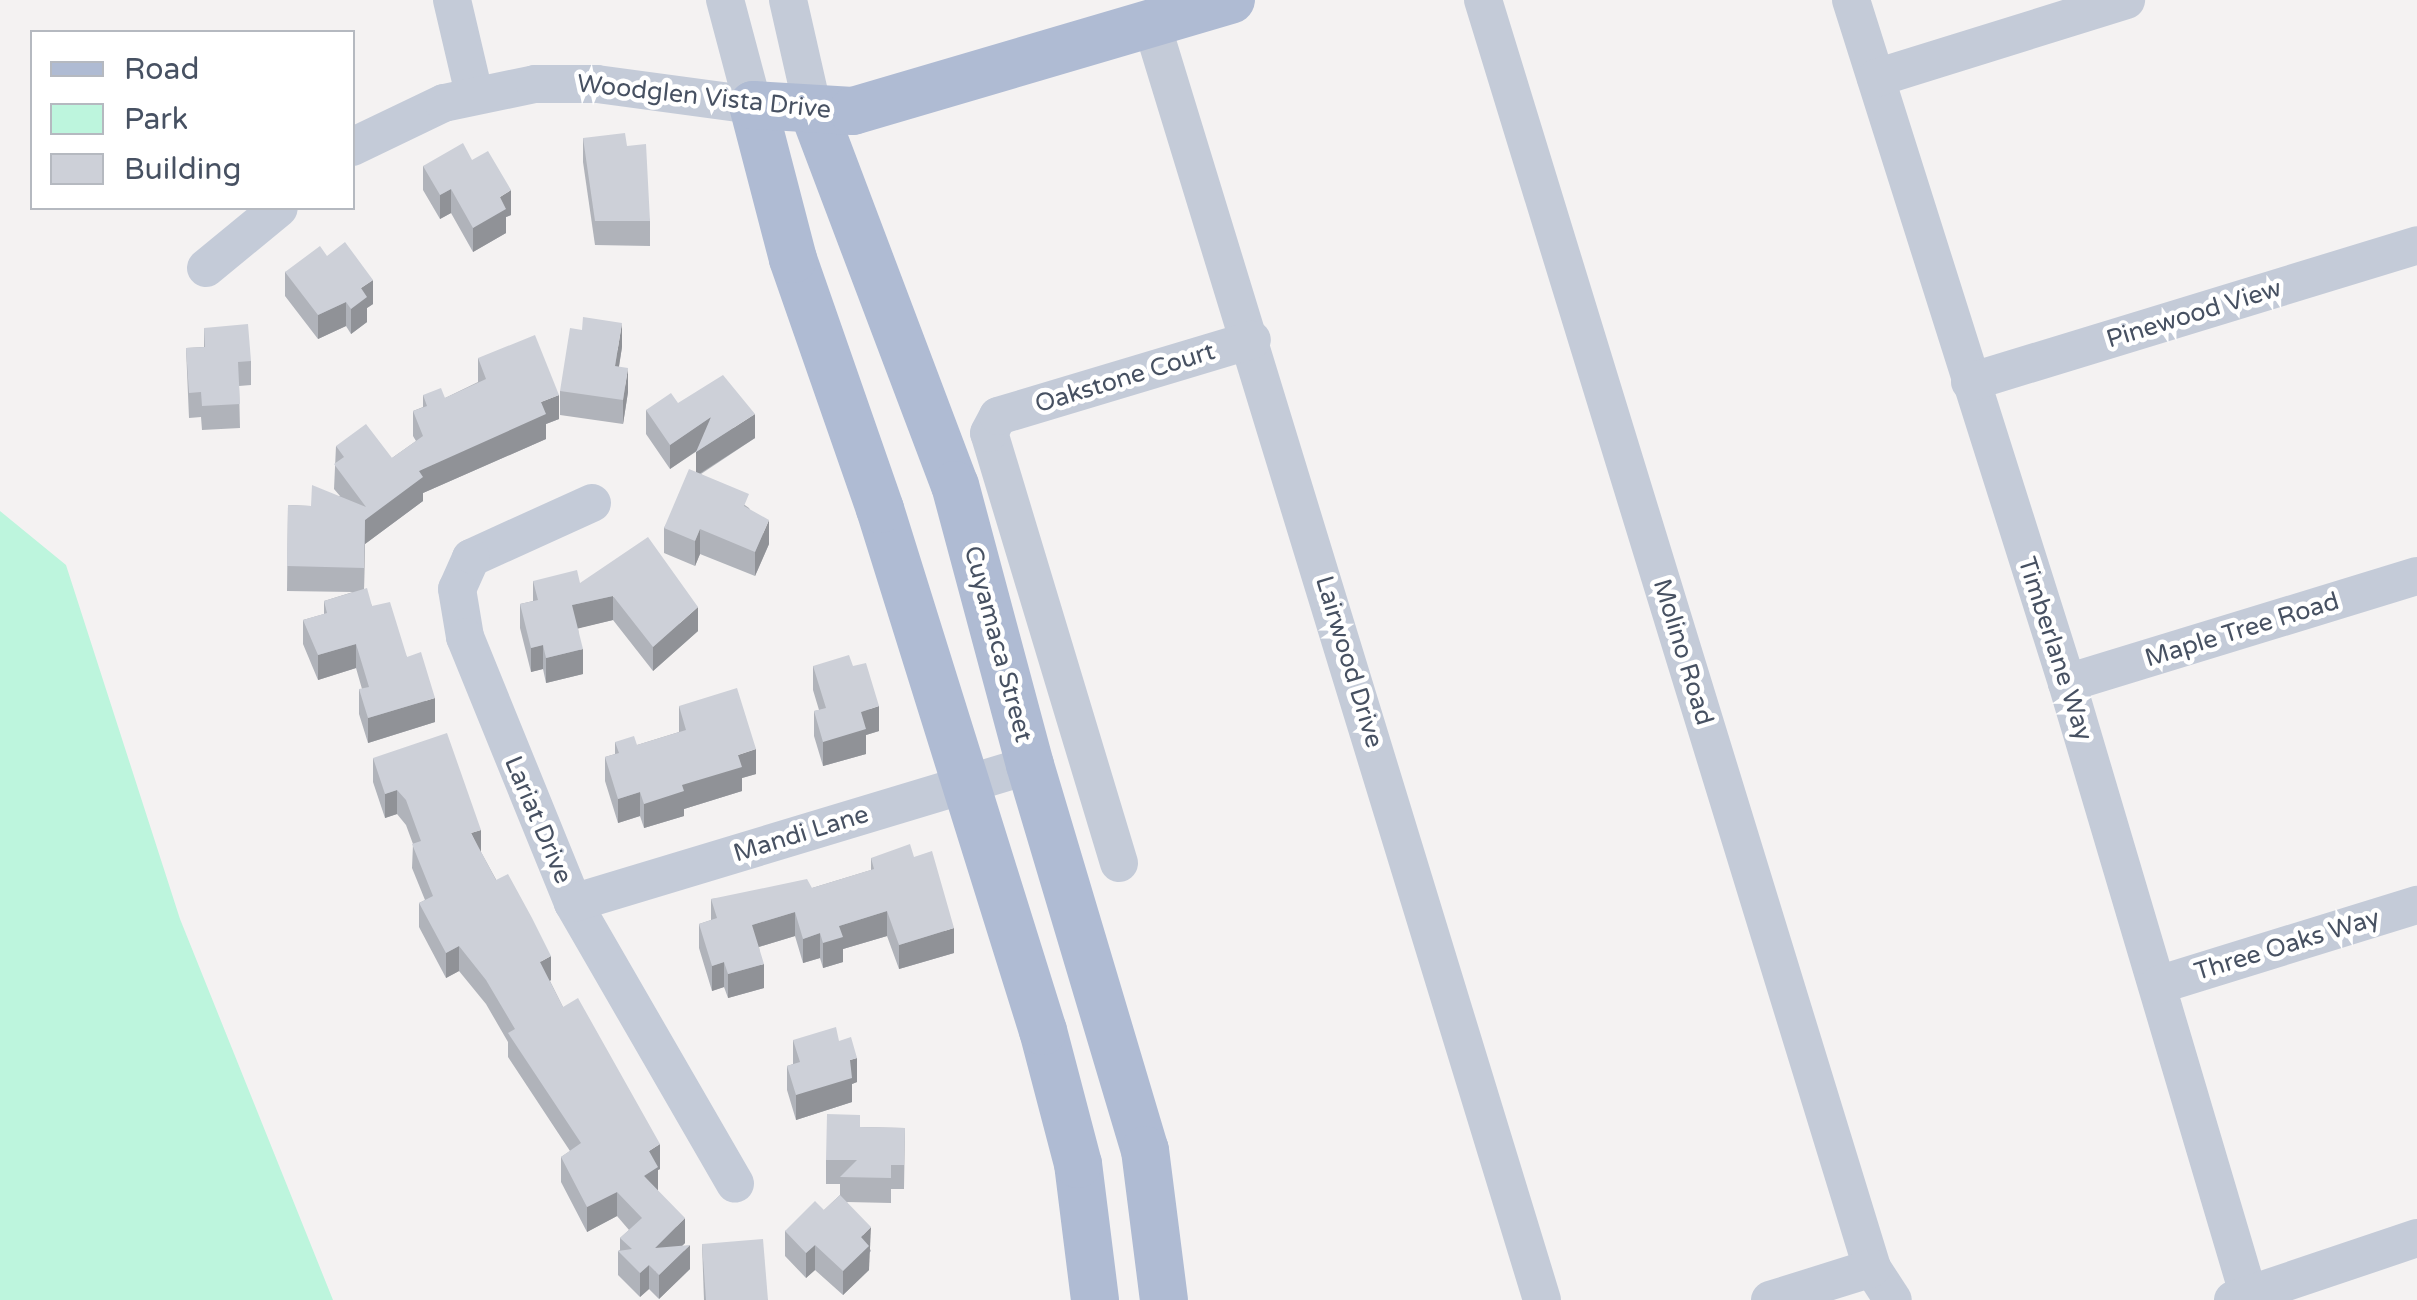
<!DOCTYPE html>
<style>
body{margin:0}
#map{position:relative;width:2417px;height:1300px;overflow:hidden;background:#f4f2f2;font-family:"Varela Round",sans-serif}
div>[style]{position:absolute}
.green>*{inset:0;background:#bdf5dd}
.minor>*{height:38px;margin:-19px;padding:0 19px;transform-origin:19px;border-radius:19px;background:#c4cbd8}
.major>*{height:48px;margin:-24px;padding:0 24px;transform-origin:24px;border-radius:24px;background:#afbbd3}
.wall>*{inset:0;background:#b0b3ba}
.shaded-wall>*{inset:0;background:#909297}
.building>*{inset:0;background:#cdd0d8}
span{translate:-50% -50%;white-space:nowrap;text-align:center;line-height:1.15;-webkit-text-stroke:9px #fff;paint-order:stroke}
.street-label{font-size:25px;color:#475162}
.legend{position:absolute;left:30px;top:30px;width:325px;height:180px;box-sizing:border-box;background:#fff;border:2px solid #b5b9c0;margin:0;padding:12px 18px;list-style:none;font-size:30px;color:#475162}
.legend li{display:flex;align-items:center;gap:20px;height:50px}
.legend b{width:50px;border:2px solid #b5b9c0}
</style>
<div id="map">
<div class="green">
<div style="clip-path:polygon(0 511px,66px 565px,180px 919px,333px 1300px,0 1300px)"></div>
</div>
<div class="minor">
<div style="left:452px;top:0;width:97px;rotate:76.8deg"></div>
<div style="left:788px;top:0;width:113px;rotate:77.2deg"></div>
<div style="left:1483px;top:0;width:1326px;rotate:72.94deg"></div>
<div style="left:1872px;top:1268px;width:38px;rotate:57deg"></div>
<div style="left:1851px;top:0;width:716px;rotate:72.45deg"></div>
<div style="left:2067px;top:683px;width:644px;rotate:73.48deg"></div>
<div style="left:1152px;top:25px;width:1333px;rotate:72.99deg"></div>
<div style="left:1876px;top:78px;width:262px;rotate:-17.3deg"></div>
<div style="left:352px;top:147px;width:102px;rotate:-25.6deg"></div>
<div style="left:444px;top:103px;width:93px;rotate:-11.8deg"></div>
<div style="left:535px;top:84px;width:62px"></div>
<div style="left:597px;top:84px;width:157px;rotate:7.7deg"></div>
<div style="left:753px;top:105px;width:109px;rotate:-104.9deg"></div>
<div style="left:206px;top:268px;width:94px;rotate:-39.4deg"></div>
<div style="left:1970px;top:382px;width:468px;rotate:-17deg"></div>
<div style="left:592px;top:503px;width:133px;rotate:155.6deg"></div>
<div style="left:471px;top:558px;width:34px;rotate:114deg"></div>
<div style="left:457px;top:589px;width:49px;rotate:80.5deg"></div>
<div style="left:465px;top:637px;width:287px;rotate:67.9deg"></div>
<div style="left:573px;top:903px;width:324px;rotate:60deg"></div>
<div style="left:2067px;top:683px;width:366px;rotate:-17deg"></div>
<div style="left:1119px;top:863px;width:449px;rotate:-106.8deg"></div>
<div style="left:989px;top:433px;width:19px;rotate:-62deg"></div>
<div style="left:998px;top:416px;width:265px;rotate:-16.7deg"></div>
<div style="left:573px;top:903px;width:477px;rotate:-16.8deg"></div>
<div style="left:2158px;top:985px;width:271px;rotate:-17.2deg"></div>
<div style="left:1770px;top:1300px;width:107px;rotate:-17.4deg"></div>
<div style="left:2233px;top:1300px;width:194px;rotate:-18.6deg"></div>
</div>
<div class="major">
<div style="left:813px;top:110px;width:401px;rotate:69.3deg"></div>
<div style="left:955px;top:485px;width:290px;rotate:75deg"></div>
<div style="left:1030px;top:765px;width:402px;rotate:73.4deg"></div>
<div style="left:1145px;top:1150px;width:151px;rotate:82.8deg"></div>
<div style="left:1095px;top:1300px;width:137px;rotate:-97.1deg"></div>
<div style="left:1078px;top:1164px;width:138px;rotate:-104.7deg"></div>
<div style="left:1043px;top:1031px;width:547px;rotate:-107.34deg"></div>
<div style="left:880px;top:509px;width:265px;rotate:-109.2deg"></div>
<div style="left:793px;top:259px;width:159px;rotate:-104.6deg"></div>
<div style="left:753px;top:105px;width:100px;rotate:3.4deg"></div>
<div style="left:853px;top:111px;width:394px;rotate:-16.4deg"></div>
</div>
<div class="wall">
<div style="clip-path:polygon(583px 138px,627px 146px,650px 221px,650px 246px,595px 245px,583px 162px)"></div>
<div style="clip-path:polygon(472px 160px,511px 215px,506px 217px,506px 233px,473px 252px,451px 213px,440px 219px,423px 190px,423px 166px)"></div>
<div style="clip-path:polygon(327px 256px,373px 304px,367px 308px,367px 322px,351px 334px,346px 326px,318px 339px,285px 296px,285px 272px)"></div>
<div style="clip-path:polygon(204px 328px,251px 361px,251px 385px,239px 386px,240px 428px,202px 430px,201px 417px,189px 418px,186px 348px,204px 347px)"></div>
<div style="clip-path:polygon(622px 347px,619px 367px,628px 392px,623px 424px,560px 415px,560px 391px)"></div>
<div style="clip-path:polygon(478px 358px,559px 419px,546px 424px,546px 439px,423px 493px,423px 501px,365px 544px,364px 589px,372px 606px,407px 657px,435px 722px,368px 743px,359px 714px,359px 689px,362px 689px,356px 668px,318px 680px,303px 644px,303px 620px,324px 614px,324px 601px,353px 592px,287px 591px,288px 505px,311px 506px,340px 496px,334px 489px,336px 446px,392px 458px,416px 441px,413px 436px,413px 411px,423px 407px,423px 395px,445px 398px,478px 382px)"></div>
<div style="clip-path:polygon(678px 403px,755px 438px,701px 474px,749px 508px,769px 544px,755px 576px,700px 554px,695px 566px,664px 553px,664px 528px,696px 472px,697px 451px,670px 469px,646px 434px,646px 410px)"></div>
<div style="clip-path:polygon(533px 581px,580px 583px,698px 631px,653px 671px,613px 620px,578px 628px,583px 674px,546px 683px,543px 669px,531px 672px,520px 628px,520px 604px,533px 601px)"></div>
<div style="clip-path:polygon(813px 666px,853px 666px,879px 731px,866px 735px,866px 754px,823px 766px,814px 736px,814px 711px,819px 710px,813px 690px)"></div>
<div style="clip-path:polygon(679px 706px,756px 774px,742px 778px,742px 791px,684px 809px,684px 816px,644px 828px,640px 816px,618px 823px,605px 781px,605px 757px,615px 754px,615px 742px,637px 745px,679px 732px)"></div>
<div style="clip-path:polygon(373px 758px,481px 852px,551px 980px,550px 981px,563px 1007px,660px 1169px,658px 1170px,658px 1191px,685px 1243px,682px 1246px,690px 1269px,659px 1299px,649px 1289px,640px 1297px,618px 1275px,618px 1251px,620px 1250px,620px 1238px,629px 1230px,617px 1216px,587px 1232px,561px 1182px,561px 1157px,570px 1151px,508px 1057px,508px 1042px,486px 1004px,459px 971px,446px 978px,419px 927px,419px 903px,425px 900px,412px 868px,413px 844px,406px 825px,397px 814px,385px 818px,373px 782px)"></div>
<div style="clip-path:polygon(914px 857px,954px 953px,899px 969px,887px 936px,843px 949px,843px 962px,823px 968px,820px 958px,803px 963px,795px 936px,759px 947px,764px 988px,728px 998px,724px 987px,712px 991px,699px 948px,699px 924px,711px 920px,711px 899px,812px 888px,871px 870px,871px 858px)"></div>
<div style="clip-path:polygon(793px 1040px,839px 1041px,857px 1082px,852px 1084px,852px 1102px,796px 1120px,787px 1090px,787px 1066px,793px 1064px)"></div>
<div style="clip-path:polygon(860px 1127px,905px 1128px,904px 1189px,891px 1189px,891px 1203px,847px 1202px,871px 1251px,869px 1253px,869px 1270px,843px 1295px,815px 1270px,806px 1278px,785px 1256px,785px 1231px,824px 1210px,840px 1195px,840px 1184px,826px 1184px,826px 1160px)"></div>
<div style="clip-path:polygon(702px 1244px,768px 1300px,704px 1300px)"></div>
</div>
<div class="shaded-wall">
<div style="clip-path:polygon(451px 189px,451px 213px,440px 219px,440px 195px)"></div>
<div style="clip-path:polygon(511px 190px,511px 215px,506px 217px,506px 233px,473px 252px,473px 228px,500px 197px)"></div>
<div style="clip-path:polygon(373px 280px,373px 304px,367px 308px,367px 322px,351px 334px,351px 309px,361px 288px)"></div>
<div style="clip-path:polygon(346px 302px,346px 326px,318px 339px,318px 315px)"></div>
<div style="clip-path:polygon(622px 323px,622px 347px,615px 390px,615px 366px)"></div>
<div style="clip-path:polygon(628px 368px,628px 392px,623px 424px,623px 400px)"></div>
<div style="clip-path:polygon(559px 395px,559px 419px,546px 424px,546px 439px,423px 493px,423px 501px,365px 544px,364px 593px,365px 520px,419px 471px,541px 402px)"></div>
<div style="clip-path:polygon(755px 414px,755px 438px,696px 476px,696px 452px)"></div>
<div style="clip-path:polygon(711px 417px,711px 441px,670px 469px,670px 445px)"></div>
<div style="clip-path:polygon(769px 520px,769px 544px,755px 576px,755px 552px)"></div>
<div style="clip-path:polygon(700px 529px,700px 554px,695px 566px,695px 541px)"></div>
<div style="clip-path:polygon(613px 596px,613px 620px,572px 630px,572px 605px)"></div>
<div style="clip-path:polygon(698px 607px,698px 631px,653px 671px,653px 647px)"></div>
<div style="clip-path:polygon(356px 644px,356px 668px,318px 680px,318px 655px)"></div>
<div style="clip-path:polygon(543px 645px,543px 669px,531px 672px,531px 648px)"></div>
<div style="clip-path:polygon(583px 649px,583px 674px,546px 683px,546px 658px)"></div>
<div style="clip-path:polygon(435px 698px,435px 722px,368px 743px,368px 718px)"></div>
<div style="clip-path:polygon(879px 706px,879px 731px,866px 735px,866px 754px,823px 766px,823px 742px,861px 712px)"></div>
<div style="clip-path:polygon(756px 749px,756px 774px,742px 778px,742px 791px,684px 809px,684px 816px,644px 828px,644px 804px,738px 755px)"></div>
<div style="clip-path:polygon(397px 790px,397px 814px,385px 818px,385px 794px)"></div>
<div style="clip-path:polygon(640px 792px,640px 816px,618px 823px,618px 799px)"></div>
<div style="clip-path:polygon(481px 830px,481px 854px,471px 833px)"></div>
<div style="clip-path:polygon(887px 911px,887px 936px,843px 949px,843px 962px,823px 968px,823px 943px,839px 926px)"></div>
<div style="clip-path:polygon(795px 912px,795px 936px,752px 949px,752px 925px)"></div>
<div style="clip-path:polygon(954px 928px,954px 953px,899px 969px,899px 945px)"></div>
<div style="clip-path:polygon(820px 933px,820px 958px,803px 963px,803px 939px)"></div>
<div style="clip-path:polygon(459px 946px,459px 971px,446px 978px,446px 953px)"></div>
<div style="clip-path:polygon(551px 956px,551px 980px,540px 986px,540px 962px)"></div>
<div style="clip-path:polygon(724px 962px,724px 987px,712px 991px,712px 966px)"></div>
<div style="clip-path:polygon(764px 964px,764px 988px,728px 998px,728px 974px)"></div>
<div style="clip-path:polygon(857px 1058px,857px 1082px,852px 1084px,852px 1102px,796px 1120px,796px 1095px,850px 1060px)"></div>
<div style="clip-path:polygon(660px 1144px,660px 1169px,658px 1170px,658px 1192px,644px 1176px,649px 1151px)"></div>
<div style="clip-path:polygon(617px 1192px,617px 1216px,587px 1232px,587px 1207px)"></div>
<div style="clip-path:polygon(685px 1218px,685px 1243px,655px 1272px,655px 1248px)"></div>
<div style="clip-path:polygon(871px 1227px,869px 1270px,843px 1295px,843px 1271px,861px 1237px)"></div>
<div style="clip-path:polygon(690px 1245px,690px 1269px,659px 1299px,659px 1275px)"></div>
<div style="clip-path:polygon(815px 1245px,815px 1270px,806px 1278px,806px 1253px)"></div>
<div style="clip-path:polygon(649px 1265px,649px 1289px,640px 1297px,640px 1273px)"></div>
</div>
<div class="building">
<div style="clip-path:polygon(625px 133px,627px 146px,646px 144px,650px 221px,595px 221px,583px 138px)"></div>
<div style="clip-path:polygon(463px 143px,472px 160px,488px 151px,511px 190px,500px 197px,506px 209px,473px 228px,451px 189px,440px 195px,423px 166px)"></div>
<div style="clip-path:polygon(345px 242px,373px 280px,361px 288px,367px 297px,351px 309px,346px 302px,318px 315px,285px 272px,320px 246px,327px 256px)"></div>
<div style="clip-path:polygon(583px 317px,622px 323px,615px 366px,628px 368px,623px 400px,560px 391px,570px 328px,582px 330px)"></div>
<div style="clip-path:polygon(248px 324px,251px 361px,238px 362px,240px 404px,202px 406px,201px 392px,189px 393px,186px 348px,205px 347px,204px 328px)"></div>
<div style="clip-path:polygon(535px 335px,559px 395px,541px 402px,546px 414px,419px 471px,423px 477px,365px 520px,364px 568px,287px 566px,288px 505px,311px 506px,312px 485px,366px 507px,334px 464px,344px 457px,336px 446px,366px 424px,392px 458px,423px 436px,413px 411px,427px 406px,423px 395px,441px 388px,445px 398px,486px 379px,478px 358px)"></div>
<div style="clip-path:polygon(723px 375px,755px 414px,696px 452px,711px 417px,670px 445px,646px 410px,671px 393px,678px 403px)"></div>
<div style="clip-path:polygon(689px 469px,749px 494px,744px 506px,769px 520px,755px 552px,700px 529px,695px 541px,664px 528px)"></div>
<div style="clip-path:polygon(648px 537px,698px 607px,653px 647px,613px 596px,572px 605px,583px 649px,546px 658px,543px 645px,531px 648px,520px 604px,538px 600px,533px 581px,577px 570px,580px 583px)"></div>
<div style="clip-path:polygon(367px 588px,372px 606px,390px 602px,407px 657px,421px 652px,435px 698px,368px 718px,359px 689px,369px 687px,356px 644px,318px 655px,303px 620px,327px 613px,324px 601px)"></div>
<div style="clip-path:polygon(849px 655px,853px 666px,866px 663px,879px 706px,861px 712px,866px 729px,823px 742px,814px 711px,826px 708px,813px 666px)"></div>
<div style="clip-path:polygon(737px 688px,756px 749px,738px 755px,742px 767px,682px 785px,684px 791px,644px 804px,640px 792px,618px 799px,605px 757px,619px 753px,615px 742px,634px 736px,637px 745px,686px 730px,679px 706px)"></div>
<div style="clip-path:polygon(447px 733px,481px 830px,471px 833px,496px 880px,508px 874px,532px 918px,551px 956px,540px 962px,563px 1007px,578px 998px,660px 1144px,649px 1151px,658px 1167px,644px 1176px,685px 1218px,655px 1248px,690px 1245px,659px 1275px,649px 1265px,640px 1273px,618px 1251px,632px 1249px,620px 1238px,642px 1218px,617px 1192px,587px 1207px,561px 1157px,581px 1143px,508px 1033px,515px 1029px,486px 980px,459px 946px,446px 953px,419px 903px,433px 896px,412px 844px,421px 841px,406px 800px,397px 790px,385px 794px,373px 758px)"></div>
<div style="clip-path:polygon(910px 844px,914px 857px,932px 851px,954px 928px,899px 945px,887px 911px,839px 926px,843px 937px,823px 943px,820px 933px,803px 939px,795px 912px,752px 925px,764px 964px,728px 974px,724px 962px,712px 966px,699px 924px,717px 918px,711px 899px,807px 879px,812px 888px,874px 869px,871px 858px)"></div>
<div style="clip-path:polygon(836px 1027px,839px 1041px,851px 1037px,857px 1058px,850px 1060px,852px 1078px,796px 1095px,787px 1066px,800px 1062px,793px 1040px)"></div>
<div style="clip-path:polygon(827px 1114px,860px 1115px,860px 1127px,905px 1128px,904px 1165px,891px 1165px,891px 1178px,840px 1177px,857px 1160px,826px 1160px)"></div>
<div style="clip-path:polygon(840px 1195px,871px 1227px,861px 1237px,869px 1246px,843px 1271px,815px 1245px,806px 1253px,785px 1231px,815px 1201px,824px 1210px)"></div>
<div style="clip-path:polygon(763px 1239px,768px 1300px,706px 1300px,702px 1244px)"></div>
</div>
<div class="street-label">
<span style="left:704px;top:97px;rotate:6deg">Woodglen Vista Drive</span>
<span style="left:2194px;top:314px;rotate:-17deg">Pinewood View</span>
<span style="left:1125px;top:378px;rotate:-17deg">Oakstone Court</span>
<span style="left:2242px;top:630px;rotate:-17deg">Maple Tree Road</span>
<span style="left:998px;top:644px;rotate:75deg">Cuyamaca Street</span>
<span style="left:2055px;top:649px;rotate:72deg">Timberlane Way</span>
<span style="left:1683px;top:652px;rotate:73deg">Molino Road</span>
<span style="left:1349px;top:662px;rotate:73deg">Lairwood Drive</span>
<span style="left:538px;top:820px;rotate:67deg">Lariat Drive</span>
<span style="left:801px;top:834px;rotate:-17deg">Mandi Lane</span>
<span style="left:2287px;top:945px;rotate:-17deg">Three Oaks Way</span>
</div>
<ul class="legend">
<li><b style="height:12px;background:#afbbd3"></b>Road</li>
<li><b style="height:28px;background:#bdf5dd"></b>Park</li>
<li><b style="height:28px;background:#cdd0d8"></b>Building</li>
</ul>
</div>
